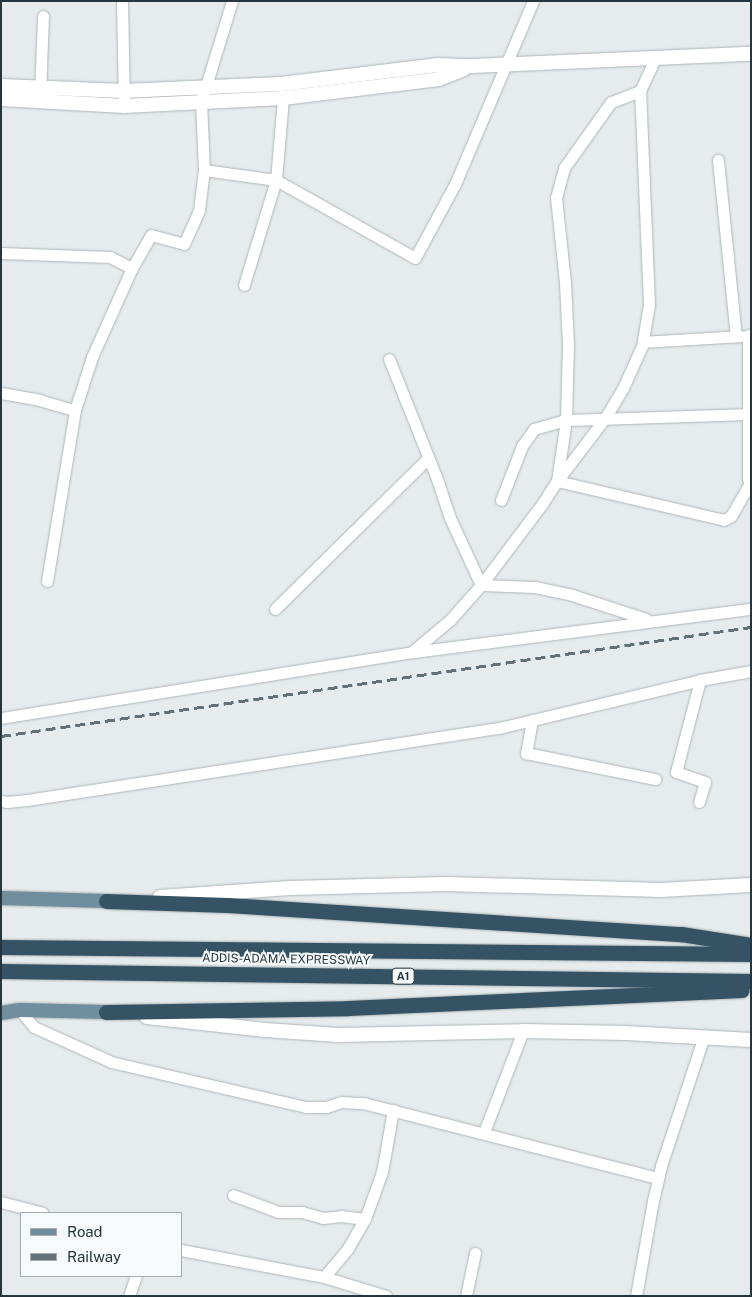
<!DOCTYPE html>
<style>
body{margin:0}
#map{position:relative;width:752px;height:1297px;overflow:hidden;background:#e6eced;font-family:"Public Sans",sans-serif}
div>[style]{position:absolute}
.roads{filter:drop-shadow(0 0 1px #adb5b8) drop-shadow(0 0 1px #adb5b8)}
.minor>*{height:11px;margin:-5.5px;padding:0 5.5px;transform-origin:5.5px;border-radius:5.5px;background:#fff}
.tertiary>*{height:14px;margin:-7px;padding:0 7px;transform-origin:7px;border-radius:7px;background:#fff}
.primary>*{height:14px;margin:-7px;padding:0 7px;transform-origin:7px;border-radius:7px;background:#708e9d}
.motorway>*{height:15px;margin:-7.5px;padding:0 7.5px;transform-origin:7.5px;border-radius:7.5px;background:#365366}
.rail>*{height:3px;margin-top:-1.5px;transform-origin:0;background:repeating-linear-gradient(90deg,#627178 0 10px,transparent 0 15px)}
span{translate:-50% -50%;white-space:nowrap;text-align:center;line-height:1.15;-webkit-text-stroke:4px #f6fafa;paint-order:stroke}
.shield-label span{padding:1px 4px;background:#f6fafa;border:1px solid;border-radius:4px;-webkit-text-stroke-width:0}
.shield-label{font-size:11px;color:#27363d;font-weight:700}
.street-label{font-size:12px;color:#27363d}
.frame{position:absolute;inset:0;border:2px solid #27363d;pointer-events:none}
.legend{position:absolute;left:20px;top:1212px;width:162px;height:65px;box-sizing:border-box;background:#f6fafa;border:1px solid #a3acae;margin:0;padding:6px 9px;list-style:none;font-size:15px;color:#27363d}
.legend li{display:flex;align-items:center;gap:10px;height:25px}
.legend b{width:25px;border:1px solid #a3acae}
</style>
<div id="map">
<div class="roads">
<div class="minor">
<div style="left:122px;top:1px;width:105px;rotate:88.9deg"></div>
<div style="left:640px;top:91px;width:31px;rotate:159deg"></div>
<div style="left:611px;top:102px;width:81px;rotate:125.5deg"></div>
<div style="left:564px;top:168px;width:30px;rotate:105deg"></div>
<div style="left:556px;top:197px;width:86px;rotate:84deg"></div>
<div style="left:565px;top:283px;width:61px;rotate:87.2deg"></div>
<div style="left:568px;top:344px;width:76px;rotate:91.5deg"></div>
<div style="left:566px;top:420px;width:62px;rotate:98.4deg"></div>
<div style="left:557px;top:481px;width:171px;rotate:13.1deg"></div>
<div style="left:724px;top:520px;width:8px;rotate:-30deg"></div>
<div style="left:731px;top:516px;width:38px;rotate:-60deg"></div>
<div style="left:40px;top:94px;width:78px;rotate:-87.8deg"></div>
<div style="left:718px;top:160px;width:177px;rotate:84.2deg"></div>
<div style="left:204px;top:170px;width:73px;rotate:7.9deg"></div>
<div style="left:276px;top:180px;width:159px;rotate:29.3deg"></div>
<div style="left:415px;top:258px;width:84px;rotate:-61.6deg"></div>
<div style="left:455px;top:184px;width:199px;rotate:-66.9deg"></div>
<div style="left:1px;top:253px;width:109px;rotate:2.1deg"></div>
<div style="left:110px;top:257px;width:25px;rotate:27deg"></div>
<div style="left:244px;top:285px;width:110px;rotate:-73.1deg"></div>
<div style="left:276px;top:180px;width:82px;rotate:-85.1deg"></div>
<div style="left:748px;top:335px;width:144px;rotate:90deg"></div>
<div style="left:748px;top:479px;width:6px;rotate:59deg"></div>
<div style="left:643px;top:342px;width:98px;rotate:-3.5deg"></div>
<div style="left:389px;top:359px;width:129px;rotate:68.2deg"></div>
<div style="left:437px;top:479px;width:41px;rotate:71.6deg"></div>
<div style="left:450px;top:518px;width:74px;rotate:65.2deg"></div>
<div style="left:481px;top:585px;width:54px;rotate:2.1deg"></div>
<div style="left:535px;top:587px;width:38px;rotate:12deg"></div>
<div style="left:572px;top:595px;width:78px;rotate:18deg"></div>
<div style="left:1px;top:393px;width:39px;rotate:10deg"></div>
<div style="left:39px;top:400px;width:37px;rotate:16deg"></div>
<div style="left:501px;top:500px;width:58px;rotate:-68.7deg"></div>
<div style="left:522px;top:446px;width:21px;rotate:-55deg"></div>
<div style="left:534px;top:429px;width:33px;rotate:-16deg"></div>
<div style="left:566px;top:420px;width:185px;rotate:-1.9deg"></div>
<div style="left:47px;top:581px;width:173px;rotate:-80.7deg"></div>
<div style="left:75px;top:410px;width:56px;rotate:-72.2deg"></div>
<div style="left:92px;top:357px;width:98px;rotate:-65.8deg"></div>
<div style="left:132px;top:268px;width:38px;rotate:-60deg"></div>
<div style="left:151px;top:235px;width:34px;rotate:15deg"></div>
<div style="left:184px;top:244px;width:37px;rotate:-66deg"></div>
<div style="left:199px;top:210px;width:40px;rotate:-82.9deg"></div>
<div style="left:204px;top:170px;width:68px;rotate:-92.5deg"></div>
<div style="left:201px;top:102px;width:106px;rotate:-72.9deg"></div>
<div style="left:275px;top:609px;width:215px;rotate:-44.6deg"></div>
<div style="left:413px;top:651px;width:48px;rotate:-40deg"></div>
<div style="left:450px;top:620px;width:47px;rotate:-48.5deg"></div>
<div style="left:481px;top:585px;width:101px;rotate:-53deg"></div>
<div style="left:542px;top:504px;width:27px;rotate:-57deg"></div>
<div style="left:557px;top:481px;width:79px;rotate:-52.7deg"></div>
<div style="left:605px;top:418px;width:35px;rotate:-59deg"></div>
<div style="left:623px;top:388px;width:46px;rotate:-65.7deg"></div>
<div style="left:642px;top:346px;width:43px;rotate:-80.5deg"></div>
<div style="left:649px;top:304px;width:213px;rotate:-92.4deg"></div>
<div style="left:640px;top:91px;width:35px;rotate:-65deg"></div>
<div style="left:1px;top:718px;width:417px;rotate:-9.1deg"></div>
<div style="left:413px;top:652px;width:341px;rotate:-7.3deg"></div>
<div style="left:532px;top:720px;width:34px;rotate:100deg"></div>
<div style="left:526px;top:753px;width:132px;rotate:11.4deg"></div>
<div style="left:1px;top:801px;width:6px;rotate:9deg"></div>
<div style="left:7px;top:802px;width:20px;rotate:-6deg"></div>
<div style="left:27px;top:800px;width:477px;rotate:-8.7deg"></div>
<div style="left:499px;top:728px;width:207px;rotate:-13.4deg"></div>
<div style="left:700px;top:680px;width:52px;rotate:-10deg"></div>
<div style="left:699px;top:802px;width:21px;rotate:-73deg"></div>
<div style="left:705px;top:782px;width:31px;rotate:-161deg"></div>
<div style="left:676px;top:772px;width:95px;rotate:-75.4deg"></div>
<div style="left:20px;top:1010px;width:22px;rotate:51deg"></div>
<div style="left:34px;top:1027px;width:85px;rotate:24.4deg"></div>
<div style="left:111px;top:1062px;width:200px;rotate:13deg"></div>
<div style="left:306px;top:1107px;width:20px"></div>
<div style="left:326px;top:1107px;width:16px;rotate:-18deg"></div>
<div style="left:341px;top:1102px;width:22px;rotate:3deg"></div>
<div style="left:363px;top:1103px;width:304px;rotate:14.3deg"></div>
<div style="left:484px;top:1132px;width:108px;rotate:-68.9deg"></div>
<div style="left:233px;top:1195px;width:48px;rotate:20.7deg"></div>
<div style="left:278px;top:1212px;width:24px"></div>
<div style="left:302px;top:1212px;width:22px;rotate:16deg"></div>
<div style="left:323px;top:1218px;width:18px;rotate:-6deg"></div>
<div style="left:341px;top:1216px;width:24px;rotate:7deg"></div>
<div style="left:1px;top:1202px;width:43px;rotate:14.7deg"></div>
<div style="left:181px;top:1250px;width:146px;rotate:10.7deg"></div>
<div style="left:324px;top:1277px;width:65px;rotate:17deg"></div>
<div style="left:324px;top:1277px;width:38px;rotate:-50deg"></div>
<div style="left:348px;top:1248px;width:34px;rotate:-60deg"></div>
<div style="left:365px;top:1219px;width:50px;rotate:-70.1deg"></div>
<div style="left:382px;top:1172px;width:63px;rotate:-79.9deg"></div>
<div style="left:129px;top:1296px;width:21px;rotate:-71deg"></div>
<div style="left:466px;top:1296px;width:44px;rotate:-78.2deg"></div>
<div style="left:636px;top:1296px;width:97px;rotate:-79.9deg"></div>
<div style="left:653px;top:1201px;width:36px;rotate:-77deg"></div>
<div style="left:661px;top:1166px;width:134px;rotate:-71.7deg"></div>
</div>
<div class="tertiary">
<div style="left:1px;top:86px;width:123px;rotate:2.3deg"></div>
<div style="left:124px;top:91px;width:157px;rotate:-2.6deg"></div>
<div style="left:281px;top:84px;width:157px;rotate:-6.9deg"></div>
<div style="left:437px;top:65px;width:35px;rotate:2deg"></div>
<div style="left:472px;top:66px;width:279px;rotate:-2.5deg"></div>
<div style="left:1px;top:99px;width:123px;rotate:3.3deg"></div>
<div style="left:124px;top:106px;width:159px;rotate:-2.9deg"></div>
<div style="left:283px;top:98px;width:157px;rotate:-6.9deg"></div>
<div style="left:439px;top:79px;width:27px;rotate:-22deg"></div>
<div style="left:160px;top:897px;width:130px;rotate:-4deg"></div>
<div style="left:290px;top:888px;width:156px;rotate:-1.5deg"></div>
<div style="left:446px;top:884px;width:215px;rotate:1.6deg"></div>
<div style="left:661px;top:890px;width:90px;rotate:-3.2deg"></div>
<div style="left:147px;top:1017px;width:119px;rotate:6.3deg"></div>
<div style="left:265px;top:1030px;width:73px;rotate:3.9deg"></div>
<div style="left:338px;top:1035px;width:185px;rotate:-1.2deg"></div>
<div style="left:523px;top:1031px;width:103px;rotate:1.1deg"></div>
<div style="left:626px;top:1033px;width:125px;rotate:3.2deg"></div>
</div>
<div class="primary">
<div style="left:1px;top:898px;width:105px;rotate:1.6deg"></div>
<div style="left:1px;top:1013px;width:19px;rotate:-9deg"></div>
<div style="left:20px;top:1010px;width:86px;rotate:1.3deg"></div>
</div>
<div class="motorway">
<div style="left:106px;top:901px;width:122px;rotate:1.9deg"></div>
<div style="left:228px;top:905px;width:454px;rotate:3.7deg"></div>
<div style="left:681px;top:934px;width:71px;rotate:8.9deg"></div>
<div style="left:1px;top:947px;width:750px;rotate:0.53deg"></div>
<div style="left:1px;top:971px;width:750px;rotate:0.76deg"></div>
<div style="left:106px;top:1012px;width:242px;rotate:-0.9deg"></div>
<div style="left:348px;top:1008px;width:394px;rotate:-2.6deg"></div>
</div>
</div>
<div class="rail">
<div style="left:1px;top:736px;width:758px;rotate:-8.27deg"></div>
</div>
<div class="shield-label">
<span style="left:403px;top:976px">A1</span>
</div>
<div class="street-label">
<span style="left:286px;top:960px;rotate:1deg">ADDIS-ADAMA EXPRESSWAY</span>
</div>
<div class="frame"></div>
<ul class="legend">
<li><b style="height:6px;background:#708e9d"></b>Road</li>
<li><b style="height:6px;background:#627178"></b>Railway</li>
</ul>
</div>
